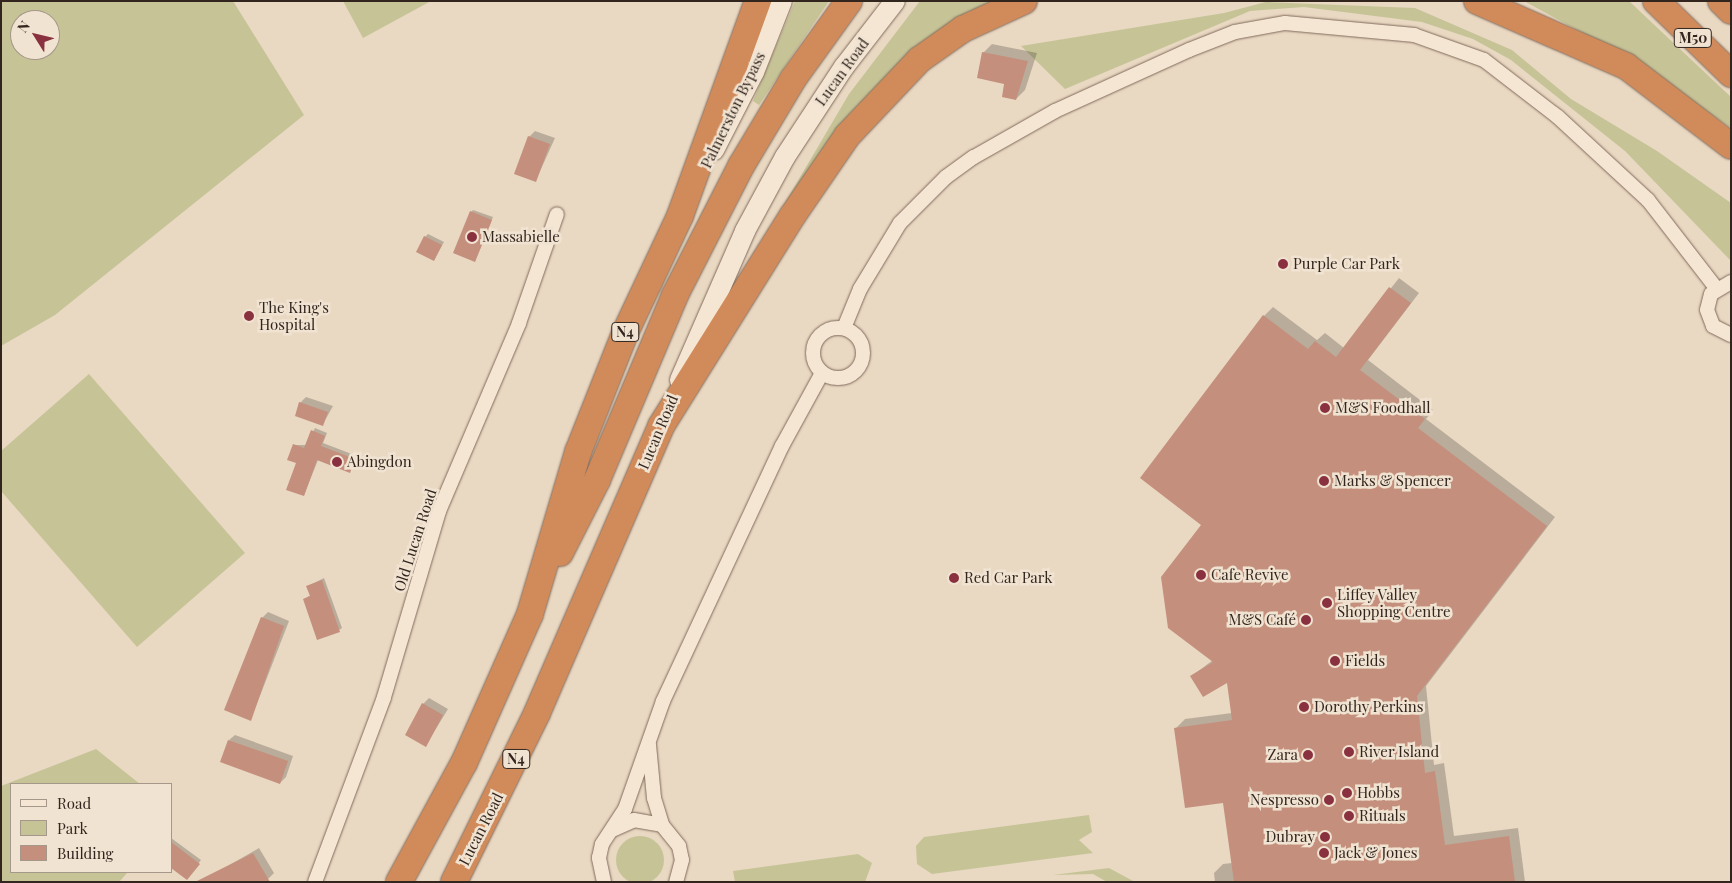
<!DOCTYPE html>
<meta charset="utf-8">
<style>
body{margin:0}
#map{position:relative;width:1732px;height:883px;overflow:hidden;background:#e9d8c2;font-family:"Playfair Display",serif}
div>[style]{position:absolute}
.green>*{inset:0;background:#c6c497}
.round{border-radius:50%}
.shadow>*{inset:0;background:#0003}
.building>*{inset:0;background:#c48f7c}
.roads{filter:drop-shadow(0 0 1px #816a5b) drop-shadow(0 0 1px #816a5b)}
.street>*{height:14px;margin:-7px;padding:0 7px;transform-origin:7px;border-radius:7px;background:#f5e6d4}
.street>.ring{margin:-7px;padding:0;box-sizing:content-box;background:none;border:14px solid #f5e6d4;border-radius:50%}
.secondary>*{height:20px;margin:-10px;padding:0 10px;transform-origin:10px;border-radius:10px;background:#f5e6d4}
.highway>*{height:26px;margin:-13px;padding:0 13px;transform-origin:13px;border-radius:13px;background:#d18b5a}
.dots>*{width:14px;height:14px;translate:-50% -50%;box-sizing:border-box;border:2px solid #f1e3d1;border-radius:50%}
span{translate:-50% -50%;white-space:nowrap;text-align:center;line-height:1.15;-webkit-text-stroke:5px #f1e3d1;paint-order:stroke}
.shield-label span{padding:1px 4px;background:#f1e3d1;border:1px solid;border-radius:4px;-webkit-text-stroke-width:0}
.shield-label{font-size:14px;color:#32251e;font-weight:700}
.street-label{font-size:15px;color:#32251e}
.poi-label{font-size:15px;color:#32251e}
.left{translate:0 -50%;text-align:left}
.right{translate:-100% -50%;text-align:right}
.frame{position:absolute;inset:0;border:2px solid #32251e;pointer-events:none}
.legend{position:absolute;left:10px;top:783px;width:162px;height:90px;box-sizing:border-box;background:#f1e3d1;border:1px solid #a59789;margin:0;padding:6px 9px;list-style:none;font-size:15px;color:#32251e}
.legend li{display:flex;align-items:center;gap:10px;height:25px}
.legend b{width:25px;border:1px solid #a59789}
.north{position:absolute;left:10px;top:10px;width:50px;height:50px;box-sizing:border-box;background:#f1e3d1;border:1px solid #a59789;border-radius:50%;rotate:306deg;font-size:14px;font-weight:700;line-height:20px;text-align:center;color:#32251e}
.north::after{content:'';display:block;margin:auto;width:18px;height:22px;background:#8a313f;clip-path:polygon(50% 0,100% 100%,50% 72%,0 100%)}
</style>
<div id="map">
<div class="green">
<div style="clip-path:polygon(evenodd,1px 1px,233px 1px,304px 115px,55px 315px,1px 346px,1px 1px,20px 20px,50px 20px,50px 50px,20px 50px,20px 20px)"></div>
<div style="clip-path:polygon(343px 1px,431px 1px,363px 38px)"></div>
<div style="clip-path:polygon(795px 1px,829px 1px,759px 105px,753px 101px)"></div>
<div style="clip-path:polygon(920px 1px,993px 1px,928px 40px,753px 257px,849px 94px)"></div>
<div style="clip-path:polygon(1524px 1px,1629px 1px,1731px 97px,1731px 128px,1639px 64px)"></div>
<div style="clip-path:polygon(1266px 2px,1415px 8px,1512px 50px,1571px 99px,1657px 151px,1731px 203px,1731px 261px,1625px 151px,1511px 60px,1473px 39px,1422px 22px,1304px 7px,1250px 11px,1065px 89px,1021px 46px,1224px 13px)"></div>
<div style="clip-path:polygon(89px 374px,245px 553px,137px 647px,1px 491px,1px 451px)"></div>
<div style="clip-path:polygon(96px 749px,140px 784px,11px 784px,11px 872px,128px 872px,119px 882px,1px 882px,1px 786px)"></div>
<div style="clip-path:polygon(1089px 815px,1092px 832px,1079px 840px,1093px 853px,932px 874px,917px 864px,916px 846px,924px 837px)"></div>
<div class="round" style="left:616px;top:836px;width:48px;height:48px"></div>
<div style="clip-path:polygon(858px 854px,872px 863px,865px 882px,735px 882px,733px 871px)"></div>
<div style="clip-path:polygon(1109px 868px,1135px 882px,1107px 882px,1093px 874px,1053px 875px)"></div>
</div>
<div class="shadow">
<div style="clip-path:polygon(992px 44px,1037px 53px,1025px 90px,1016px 99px,983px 53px)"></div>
<div style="clip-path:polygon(535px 131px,555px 138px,536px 180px,529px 137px)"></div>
<div style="clip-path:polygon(473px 210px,493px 217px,475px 261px,471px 212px)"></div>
<div style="clip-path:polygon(428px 234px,444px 242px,434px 260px,425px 237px)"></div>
<div style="clip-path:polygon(1399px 278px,1419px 293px,1368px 360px,1433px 410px,1426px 419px,1555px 517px,1426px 686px,1434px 765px,1444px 763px,1454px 836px,1518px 828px,1525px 882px,1215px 882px,1214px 873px,1223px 864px,1232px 863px,1224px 802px,1176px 728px,1185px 719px,1232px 713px,1228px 681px,1192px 676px,1213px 660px,1203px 525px,1264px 316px,1273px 307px,1317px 340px,1325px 333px,1344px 348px)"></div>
<div style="clip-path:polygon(306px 397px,333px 406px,323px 424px,300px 403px)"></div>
<div style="clip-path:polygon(315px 428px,327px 433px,323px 443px,357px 456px,349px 471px,318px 460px,304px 495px,294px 445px,306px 445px)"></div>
<div style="clip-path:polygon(324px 578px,342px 628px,339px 630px,304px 599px,311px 595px,308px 586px)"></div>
<div style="clip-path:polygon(268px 612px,289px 621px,251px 719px,262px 618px)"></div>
<div style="clip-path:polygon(429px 698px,448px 709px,426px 745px,423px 704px)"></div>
<div style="clip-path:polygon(235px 735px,293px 756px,286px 777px,280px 783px,229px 740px)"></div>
<div style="clip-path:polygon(171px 838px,201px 860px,189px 876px,171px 867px)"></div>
<div style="clip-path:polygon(259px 848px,274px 873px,268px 879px,214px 874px)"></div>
</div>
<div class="building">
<div style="clip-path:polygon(982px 52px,1028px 61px,1016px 100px,1002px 97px,1004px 84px,977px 78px)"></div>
<div style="clip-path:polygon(528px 136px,550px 144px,536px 182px,514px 174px)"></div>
<div style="clip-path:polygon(470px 211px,492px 220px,475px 262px,453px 253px)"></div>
<div style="clip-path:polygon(424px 236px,442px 245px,434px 261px,416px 252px)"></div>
<div style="clip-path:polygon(1389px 287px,1411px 303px,1360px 370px,1425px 419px,1418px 428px,1547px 526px,1417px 696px,1425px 773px,1435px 771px,1445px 845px,1509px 836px,1515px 882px,1234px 882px,1223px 803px,1185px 808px,1174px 728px,1232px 720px,1227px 683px,1203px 697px,1190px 676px,1213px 662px,1168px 628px,1161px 577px,1201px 525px,1140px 478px,1263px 315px,1308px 349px,1315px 341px,1336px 357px)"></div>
<div style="clip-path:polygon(299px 402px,328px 412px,323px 426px,295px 416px)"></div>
<div style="clip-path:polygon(311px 430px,325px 436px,321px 446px,355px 459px,350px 473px,317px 460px,304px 496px,286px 490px,296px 463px,287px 460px,293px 444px,304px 448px)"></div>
<div style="clip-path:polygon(322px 580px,340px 632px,317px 640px,303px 599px,310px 596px,306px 586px)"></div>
<div style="clip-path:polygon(261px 617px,284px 626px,251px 721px,224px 710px)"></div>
<div style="clip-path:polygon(422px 703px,443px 715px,426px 747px,405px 735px)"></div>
<div style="clip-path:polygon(228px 740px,288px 761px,280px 784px,220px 762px)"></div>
<div style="clip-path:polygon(171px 842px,200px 864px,187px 880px,171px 868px)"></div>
<div style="clip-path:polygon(253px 853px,270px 882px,195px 882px)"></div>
</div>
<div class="roads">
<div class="street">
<div style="left:1731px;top:282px;width:23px;rotate:149deg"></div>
<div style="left:1711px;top:294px;width:16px;rotate:104deg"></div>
<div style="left:1707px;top:310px;width:17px;rotate:69deg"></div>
<div style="left:1713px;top:326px;width:20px;rotate:27deg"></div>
<div class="ring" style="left:813px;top:328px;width:36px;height:36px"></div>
<div style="left:844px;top:328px;width:42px;rotate:-67.7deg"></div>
<div style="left:860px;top:289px;width:77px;rotate:-58.8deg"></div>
<div style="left:900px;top:223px;width:65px;rotate:-45deg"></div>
<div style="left:946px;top:177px;width:34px;rotate:-36deg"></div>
<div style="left:974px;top:157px;width:93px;rotate:-29.6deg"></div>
<div style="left:1055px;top:111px;width:147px;rotate:-24.5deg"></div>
<div style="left:1189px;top:50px;width:49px;rotate:-21.4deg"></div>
<div style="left:1235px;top:32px;width:51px;rotate:-10.2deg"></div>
<div style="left:1285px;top:23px;width:130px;rotate:5.3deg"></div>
<div style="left:1414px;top:35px;width:74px;rotate:19.7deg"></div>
<div style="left:1484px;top:60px;width:93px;rotate:37.6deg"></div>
<div style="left:1558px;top:117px;width:122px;rotate:42.7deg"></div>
<div style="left:1648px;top:200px;width:111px;rotate:52.3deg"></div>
<div style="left:649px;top:745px;width:53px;rotate:84.6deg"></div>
<div style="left:654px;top:798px;width:28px;rotate:73deg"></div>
<div style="left:612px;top:830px;width:24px;rotate:-24deg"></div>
<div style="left:634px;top:820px;width:28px;rotate:10deg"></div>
<div style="left:662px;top:825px;width:27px;rotate:51deg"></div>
<div style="left:679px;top:846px;width:14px;rotate:78deg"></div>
<div style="left:682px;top:860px;width:23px;rotate:105deg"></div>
<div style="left:315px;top:882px;width:197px;rotate:-69.5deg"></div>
<div style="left:384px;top:697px;width:194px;rotate:-73.5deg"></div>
<div style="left:439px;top:511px;width:204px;rotate:-66.9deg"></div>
<div style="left:519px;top:323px;width:115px;rotate:-70.8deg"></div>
<div style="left:604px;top:882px;width:25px;rotate:-102deg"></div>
<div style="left:599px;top:858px;width:14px;rotate:-78deg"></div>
<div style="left:602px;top:844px;width:42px;rotate:-56.7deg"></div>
<div style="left:625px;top:809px;width:114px;rotate:-70.6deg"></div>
<div style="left:663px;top:701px;width:281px;rotate:-65deg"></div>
<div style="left:782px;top:446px;width:83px;rotate:-61.3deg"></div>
</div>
<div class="secondary">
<div style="left:714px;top:150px;width:88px;rotate:-62.9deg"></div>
<div style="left:754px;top:72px;width:76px;rotate:-68.5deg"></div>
<div style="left:680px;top:380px;width:163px;rotate:-66.4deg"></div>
<div style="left:745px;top:231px;width:84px;rotate:-61.6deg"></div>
<div style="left:785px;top:157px;width:108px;rotate:-56.8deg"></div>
<div style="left:844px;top:67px;width:83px;rotate:-52.3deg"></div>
</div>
<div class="highway">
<div style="left:1477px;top:1px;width:163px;rotate:23.6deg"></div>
<div style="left:1626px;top:66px;width:132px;rotate:37.3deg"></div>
<div style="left:1656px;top:1px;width:105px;rotate:44.2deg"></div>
<div style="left:1721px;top:1px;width:14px;rotate:45deg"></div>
<div style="left:560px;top:553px;width:82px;rotate:-63.1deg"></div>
<div style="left:597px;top:480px;width:201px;rotate:-67.1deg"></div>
<div style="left:675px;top:295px;width:145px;rotate:-62.9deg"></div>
<div style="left:741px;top:166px;width:101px;rotate:-59.1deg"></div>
<div style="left:793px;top:79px;width:96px;rotate:-54.3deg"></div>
<div style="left:399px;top:882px;width:136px;rotate:-61.4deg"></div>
<div style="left:464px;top:763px;width:163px;rotate:-66.1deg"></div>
<div style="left:530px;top:614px;width:169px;rotate:-73.5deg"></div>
<div style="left:578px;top:452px;width:128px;rotate:-68.4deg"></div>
<div style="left:625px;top:333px;width:129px;rotate:-64.8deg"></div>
<div style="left:680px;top:216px;width:229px;rotate:-70.1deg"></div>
<div style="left:454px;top:882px;width:188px;rotate:-63.8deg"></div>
<div style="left:537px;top:713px;width:313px;rotate:-66.6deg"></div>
<div style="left:661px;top:426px;width:249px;rotate:-58deg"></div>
<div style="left:793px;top:215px;width:96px;rotate:-55.6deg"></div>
<div style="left:847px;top:136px;width:105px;rotate:-46.5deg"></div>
<div style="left:919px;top:60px;width:54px;rotate:-35.2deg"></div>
<div style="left:963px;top:29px;width:67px;rotate:-24.7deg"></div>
</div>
</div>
<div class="dots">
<div style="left:472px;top:237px;background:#8a313f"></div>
<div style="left:1283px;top:264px;background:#8a313f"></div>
<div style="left:249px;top:316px;background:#8a313f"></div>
<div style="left:1325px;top:408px;background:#8a313f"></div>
<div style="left:337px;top:462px;background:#8a313f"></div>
<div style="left:1324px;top:481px;background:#8a313f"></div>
<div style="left:1201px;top:575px;background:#8a313f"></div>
<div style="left:954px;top:578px;background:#8a313f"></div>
<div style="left:1327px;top:603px;background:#8a313f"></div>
<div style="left:1306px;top:620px;background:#8a313f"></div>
<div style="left:1335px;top:661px;background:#8a313f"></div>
<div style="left:1304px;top:707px;background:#8a313f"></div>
<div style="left:1349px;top:752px;background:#8a313f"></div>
<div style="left:1308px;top:755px;background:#8a313f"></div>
<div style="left:1347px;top:793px;background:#8a313f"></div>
<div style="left:1329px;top:800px;background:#8a313f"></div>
<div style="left:1349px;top:816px;background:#8a313f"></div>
<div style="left:1325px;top:837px;background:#8a313f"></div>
<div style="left:1324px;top:853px;background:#8a313f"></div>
</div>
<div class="shield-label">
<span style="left:1693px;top:38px">M50</span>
<span style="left:625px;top:332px">N4</span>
<span style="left:516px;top:759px">N4</span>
</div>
<div class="street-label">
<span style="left:842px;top:72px;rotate:-54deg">Lucan Road</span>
<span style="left:733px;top:110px;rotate:-64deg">Palmerston Bypass</span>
<span style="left:658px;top:432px;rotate:-67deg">Lucan Road</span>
<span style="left:415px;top:540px;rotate:-72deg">Old Lucan Road</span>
<span style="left:481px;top:829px;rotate:-63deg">Lucan Road</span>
</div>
<div class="poi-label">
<span class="left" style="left:482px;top:237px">Massabielle</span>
<span class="left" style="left:1293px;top:264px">Purple Car Park</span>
<span class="left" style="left:259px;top:316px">The King's<br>Hospital</span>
<span class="left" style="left:1335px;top:408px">M&amp;S Foodhall</span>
<span class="left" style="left:347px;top:462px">Abingdon</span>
<span class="left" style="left:1334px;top:481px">Marks &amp; Spencer</span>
<span class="left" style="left:1211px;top:575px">Cafe Revive</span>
<span class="left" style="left:964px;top:578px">Red Car Park</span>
<span class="left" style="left:1337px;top:603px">Liffey Valley<br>Shopping Centre</span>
<span class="right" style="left:1296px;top:620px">M&amp;S Café</span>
<span class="left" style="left:1345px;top:661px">Fields</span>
<span class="left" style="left:1314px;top:707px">Dorothy Perkins</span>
<span class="left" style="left:1359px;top:752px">River Island</span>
<span class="right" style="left:1298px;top:755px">Zara</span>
<span class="left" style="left:1357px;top:793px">Hobbs</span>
<span class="right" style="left:1319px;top:800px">Nespresso</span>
<span class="left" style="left:1359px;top:816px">Rituals</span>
<span class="right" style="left:1315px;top:837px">Dubray</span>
<span class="left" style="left:1334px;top:853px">Jack &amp; Jones</span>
</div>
<div class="frame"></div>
<ul class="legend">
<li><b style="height:6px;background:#f5e6d4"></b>Road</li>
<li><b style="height:14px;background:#c6c497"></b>Park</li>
<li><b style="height:14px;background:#c48f7c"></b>Building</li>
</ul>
<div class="north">N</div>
</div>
